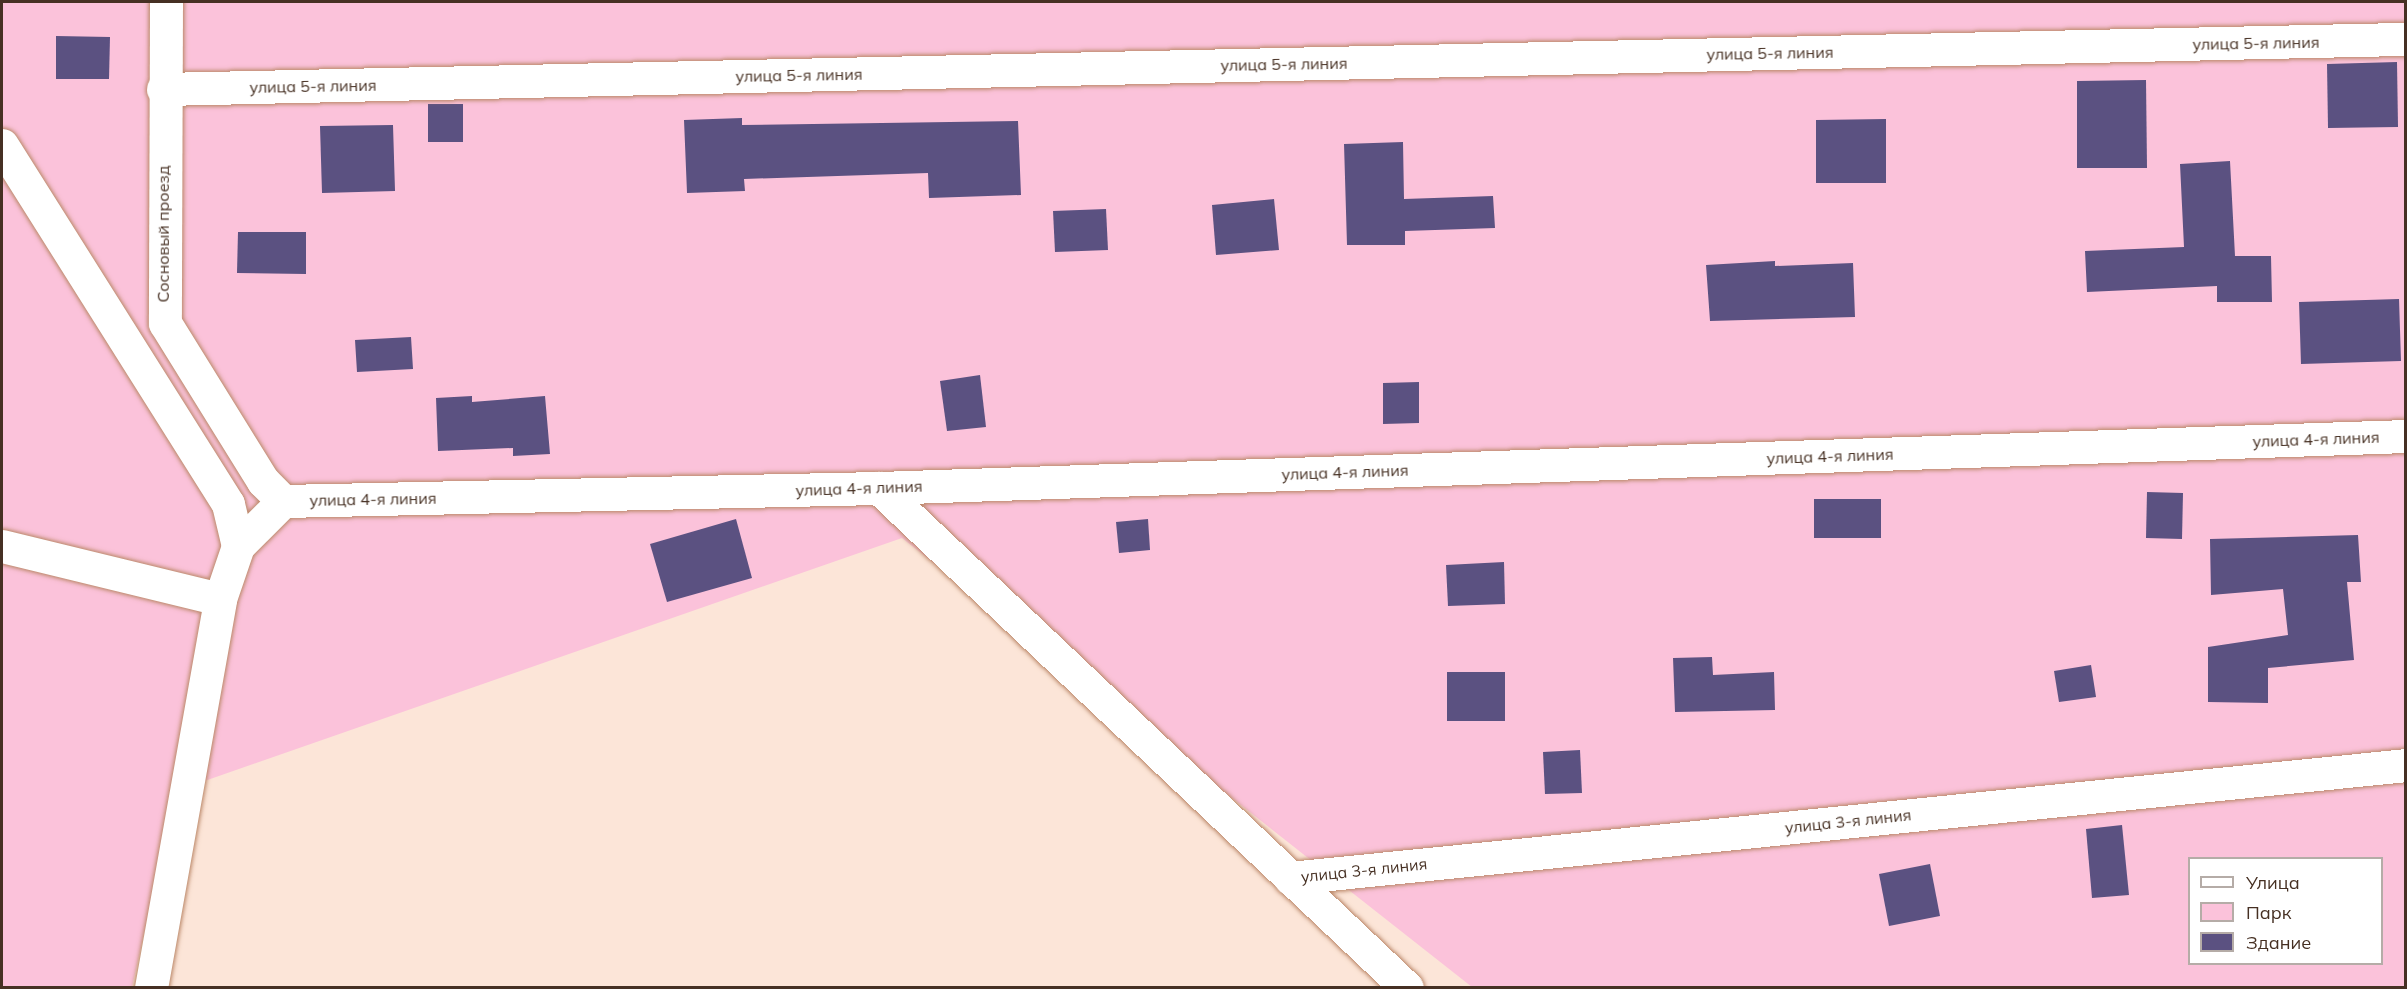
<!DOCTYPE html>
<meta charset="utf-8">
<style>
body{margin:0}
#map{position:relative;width:2407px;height:989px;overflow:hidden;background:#fce5d8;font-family:Mulish,sans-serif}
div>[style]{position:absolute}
.green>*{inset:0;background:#fbc2da}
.building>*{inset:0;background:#5b5181}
.roads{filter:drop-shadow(0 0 2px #bb8869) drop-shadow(0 0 2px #bb8869)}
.street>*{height:33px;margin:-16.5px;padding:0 16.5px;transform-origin:16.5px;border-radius:16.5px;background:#fff}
span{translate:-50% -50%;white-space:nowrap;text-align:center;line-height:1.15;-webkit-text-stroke:6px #fff;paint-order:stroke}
.street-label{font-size:16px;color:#463023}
.frame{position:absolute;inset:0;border:3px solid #463023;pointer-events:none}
.legend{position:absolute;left:2188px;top:857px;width:195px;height:108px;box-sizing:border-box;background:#fff;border:2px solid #b5aca7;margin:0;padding:8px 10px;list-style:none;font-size:18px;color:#463023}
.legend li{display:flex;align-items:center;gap:12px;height:30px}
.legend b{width:30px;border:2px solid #b5aca7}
</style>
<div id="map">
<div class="green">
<div style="clip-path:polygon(evenodd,2px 2px,2405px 2px,2405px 987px,1472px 987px,902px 538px,176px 791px,132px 987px,2px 988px,2px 2px,2190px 858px,2382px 858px,2382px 964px,2190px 964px,2190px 858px)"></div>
</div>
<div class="building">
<div style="clip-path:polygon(56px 36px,110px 37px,109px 79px,56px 79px)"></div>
<div style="clip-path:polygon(2397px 62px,2398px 127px,2328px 128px,2327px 64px)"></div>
<div style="clip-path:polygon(2146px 80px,2147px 168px,2077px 168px,2077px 81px)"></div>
<div style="clip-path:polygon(428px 104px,463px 104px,463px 142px,428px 142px)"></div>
<div style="clip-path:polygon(742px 118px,742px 125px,1018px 121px,1021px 195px,929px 198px,928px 173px,744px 179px,745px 191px,687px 193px,684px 120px)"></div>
<div style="clip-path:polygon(1886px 119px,1886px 183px,1816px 183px,1816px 120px)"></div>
<div style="clip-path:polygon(393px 125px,395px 191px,322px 193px,320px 126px)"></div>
<div style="clip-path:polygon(1403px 142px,1404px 199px,1493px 196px,1495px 228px,1405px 231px,1405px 245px,1347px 245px,1344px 144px)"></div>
<div style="clip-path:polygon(2230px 161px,2235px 256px,2271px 256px,2272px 302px,2217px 302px,2217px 286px,2087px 292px,2085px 251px,2184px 247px,2180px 164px)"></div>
<div style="clip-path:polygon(1274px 199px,1279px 250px,1216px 255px,1212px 205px)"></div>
<div style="clip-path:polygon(1106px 209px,1108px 250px,1055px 252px,1053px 211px)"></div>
<div style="clip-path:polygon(238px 232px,306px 232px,306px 274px,237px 273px)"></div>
<div style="clip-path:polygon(1775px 261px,1775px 266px,1853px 263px,1855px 317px,1710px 321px,1706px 265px)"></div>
<div style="clip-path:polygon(2399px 299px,2401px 361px,2301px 364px,2299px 302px)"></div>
<div style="clip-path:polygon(411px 337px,413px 369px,357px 372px,355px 340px)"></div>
<div style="clip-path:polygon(980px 375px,986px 427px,947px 431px,940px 381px)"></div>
<div style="clip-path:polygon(1419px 382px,1419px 423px,1383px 424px,1383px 383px)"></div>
<div style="clip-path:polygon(472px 396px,472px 402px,545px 396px,550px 454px,513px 456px,513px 448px,438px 451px,436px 398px)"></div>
<div style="clip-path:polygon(2147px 492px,2183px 493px,2182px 539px,2146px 538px)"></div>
<div style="clip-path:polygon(1814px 499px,1881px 499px,1881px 538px,1814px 538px)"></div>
<div style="clip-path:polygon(736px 519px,752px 578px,667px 602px,650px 544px)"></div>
<div style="clip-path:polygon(1148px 519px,1150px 550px,1119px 553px,1116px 522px)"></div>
<div style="clip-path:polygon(2358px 535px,2361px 582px,2347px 582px,2354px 660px,2268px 668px,2268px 703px,2208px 702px,2208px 647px,2288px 635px,2283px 589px,2211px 595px,2210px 539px)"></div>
<div style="clip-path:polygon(1504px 562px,1505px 604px,1448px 606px,1446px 565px)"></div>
<div style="clip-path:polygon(1712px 657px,1713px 675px,1774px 672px,1775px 710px,1675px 712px,1673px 658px)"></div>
<div style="clip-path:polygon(2091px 665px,2096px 697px,2059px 702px,2054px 671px)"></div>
<div style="clip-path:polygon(1447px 672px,1505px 672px,1505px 721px,1447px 721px)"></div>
<div style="clip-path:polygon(1580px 750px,1582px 793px,1545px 794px,1543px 752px)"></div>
<div style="clip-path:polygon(2122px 825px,2129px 895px,2092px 898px,2086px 829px)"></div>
<div style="clip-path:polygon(1930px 864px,1940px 916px,1889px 926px,1879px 874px)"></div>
</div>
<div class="roads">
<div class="street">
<div style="left:166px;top:2px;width:321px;rotate:90.2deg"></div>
<div style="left:165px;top:323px;width:186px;rotate:58.2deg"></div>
<div style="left:263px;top:481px;width:28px;rotate:45deg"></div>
<div style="left:163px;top:89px;width:2244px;rotate:-1.28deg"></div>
<div style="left:2px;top:145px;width:424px;rotate:57.8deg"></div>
<div style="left:228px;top:504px;width:43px;rotate:76.6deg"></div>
<div style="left:879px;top:488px;width:727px;rotate:43.44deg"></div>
<div style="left:283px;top:501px;width:596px;rotate:-1.25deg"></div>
<div style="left:879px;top:488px;width:1528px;rotate:-1.95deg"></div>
<div style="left:2px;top:546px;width:224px;rotate:13.7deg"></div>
<div style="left:1290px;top:878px;width:1122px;rotate:-5.78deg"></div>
<div style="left:151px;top:988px;width:395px;rotate:-79.9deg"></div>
<div style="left:220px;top:599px;width:56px;rotate:-71.2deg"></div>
<div style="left:238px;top:546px;width:64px;rotate:-45deg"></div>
</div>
</div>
<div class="street-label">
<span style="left:2256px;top:43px;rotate:-1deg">улица 5-я линия</span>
<span style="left:1770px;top:53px;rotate:-1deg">улица 5-я линия</span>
<span style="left:1284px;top:64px;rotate:-1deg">улица 5-я линия</span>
<span style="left:799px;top:75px;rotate:-1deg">улица 5-я линия</span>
<span style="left:313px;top:86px;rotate:-1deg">улица 5-я линия</span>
<span style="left:163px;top:234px;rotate:-90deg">Сосновый проезд</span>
<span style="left:2316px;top:439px;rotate:-2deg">улица 4-я линия</span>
<span style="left:1830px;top:456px;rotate:-2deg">улица 4-я линия</span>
<span style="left:1345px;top:472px;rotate:-2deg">улица 4-я линия</span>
<span style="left:859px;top:488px;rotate:-2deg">улица 4-я линия</span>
<span style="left:373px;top:499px;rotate:-1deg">улица 4-я линия</span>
<span style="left:1848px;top:821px;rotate:-6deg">улица 3-я линия</span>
<span style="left:1364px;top:870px;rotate:-6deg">улица 3-я линия</span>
</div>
<div class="frame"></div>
<ul class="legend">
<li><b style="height:8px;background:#fff"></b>Улица</li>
<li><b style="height:16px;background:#fbc2da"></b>Парк</li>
<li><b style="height:16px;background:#5b5181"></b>Здание</li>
</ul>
</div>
